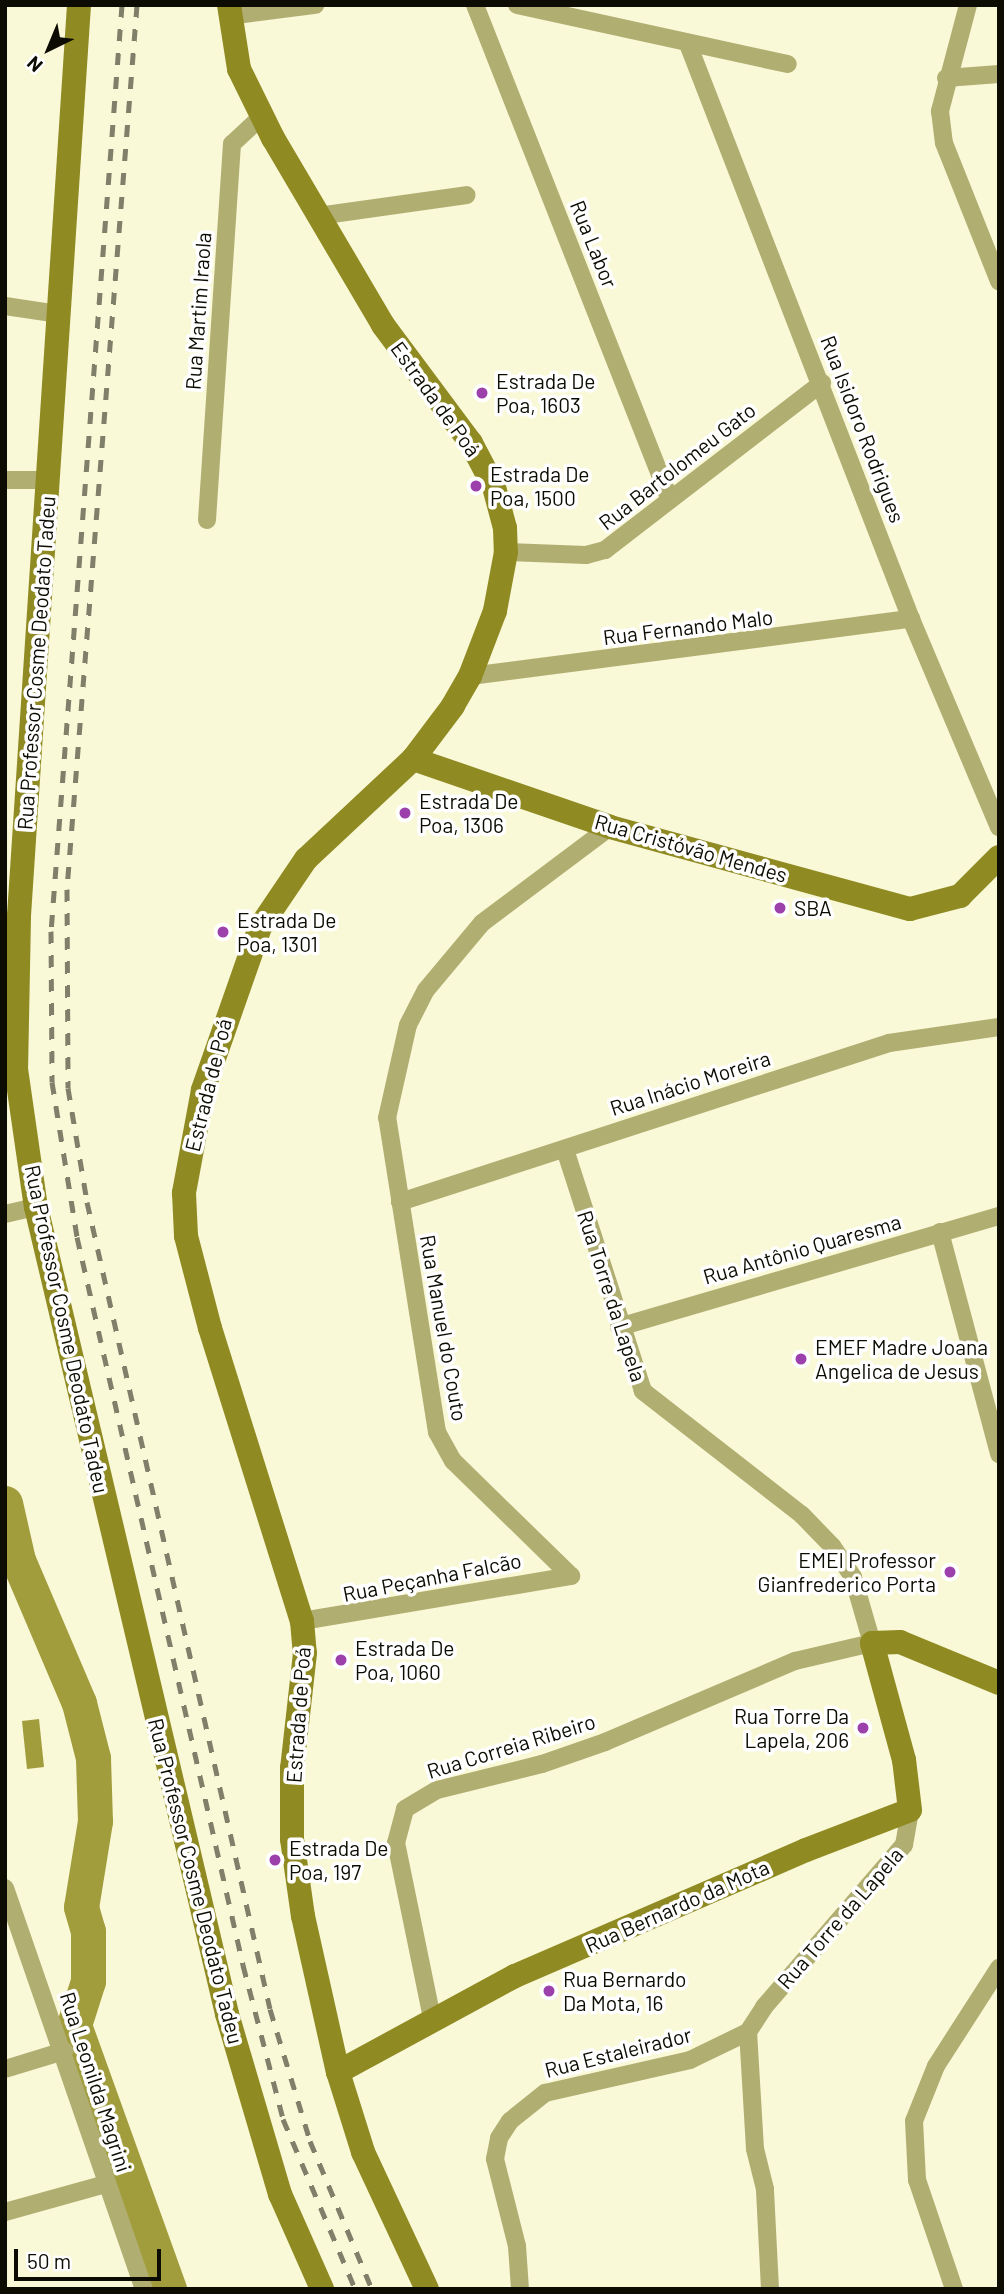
<!DOCTYPE html>
<meta charset="utf-8">
<style>
body{margin:0}
#map{position:relative;width:1004px;height:2294px;overflow:hidden;background:#f9f8d7;font-family:Barlow,sans-serif}
div>[style]{position:absolute}
.water>*{inset:0;background:#a29d3c}
.river>*{height:35px;margin:-17.5px;padding:0 17.5px;transform-origin:17.5px;border-radius:17.5px;background:#a29d3c}
.street>*{height:18px;margin:-9px;padding:0 9px;transform-origin:9px;border-radius:9px;background:#b1ae72}
.secondary>*{height:24px;margin:-12px;padding:0 12px;transform-origin:12px;border-radius:12px;background:#908a22}
.rail>*{height:5px;margin-top:-2.5px;transform-origin:0;background:repeating-linear-gradient(90deg,#807f6a 0 12px,transparent 0 24px)}
.dots>*{width:19px;height:19px;translate:-50% -50%;box-sizing:border-box;border:4px solid #fff;border-radius:50%}
span{translate:-50% -50%;white-space:nowrap;text-align:center;line-height:1.15;-webkit-text-stroke:7px #fff;paint-order:stroke}
.street-label{font-size:21px;color:#0d0c03}
.poi-label{font-size:21px;color:#0d0c03}
.left{translate:0 -50%;text-align:left}
.right{translate:-100% -50%;text-align:right}
.frame{position:absolute;inset:0;border:7px solid #0d0c03;pointer-events:none}
.north{position:absolute;left:14px;top:14px;width:70px;height:70px;-webkit-text-stroke:5px #fff;paint-order:stroke;rotate:223deg;font-size:19px;font-weight:700;line-height:28px;text-align:center;color:#0d0c03}
.north::after{content:'';display:block;margin:auto;width:24px;height:32px;background:#0d0c03;clip-path:polygon(50% 0,100% 100%,50% 72%,0 100%)}
.scale{position:absolute;left:14px;top:2249px;width:147px;height:32px;box-sizing:border-box;border:4px solid #0d0c03;border-top:0;padding-left:9px;font-size:21px;line-height:24px;white-space:nowrap;color:#0d0c03;-webkit-text-stroke:5px #fff;paint-order:stroke}
</style>
<div id="map">
<div class="water">
<div style="clip-path:polygon(39px 1719px,44px 1767px,27px 1769px,22px 1721px)"></div>
</div>
<div class="river">
<div style="left:5px;top:1503px;width:58px;rotate:77.2deg"></div>
<div style="left:18px;top:1560px;width:155px;rotate:66.9deg"></div>
<div style="left:79px;top:1703px;width:57px;rotate:75.7deg"></div>
<div style="left:93px;top:1758px;width:63px;rotate:88.2deg"></div>
<div style="left:95px;top:1821px;width:87px;rotate:99.2deg"></div>
<div style="left:81px;top:1907px;width:25px;rotate:74deg"></div>
<div style="left:88px;top:1931px;width:50px;rotate:90deg"></div>
<div style="left:88px;top:1981px;width:46px;rotate:107.7deg"></div>
<div style="left:74px;top:2025px;width:281px;rotate:70.2deg"></div>
</div>
<div class="street">
<div style="left:475px;top:5px;width:532px;rotate:68.5deg"></div>
<div style="left:517px;top:5px;width:277px;rotate:12.3deg"></div>
<div style="left:968px;top:5px;width:110px;rotate:104.8deg"></div>
<div style="left:940px;top:111px;width:32px;rotate:83deg"></div>
<div style="left:944px;top:143px;width:149px;rotate:68.3deg"></div>
<div style="left:229px;top:16px;width:87px;rotate:-7.3deg"></div>
<div style="left:688px;top:44px;width:617px;rotate:68.8deg"></div>
<div style="left:911px;top:619px;width:226px;rotate:67.1deg"></div>
<div style="left:946px;top:78px;width:53px;rotate:-4.3deg"></div>
<div style="left:318px;top:216px;width:150px;rotate:-8deg"></div>
<div style="left:5px;top:306px;width:55px;rotate:8.4deg"></div>
<div style="left:5px;top:480px;width:43px"></div>
<div style="left:207px;top:520px;width:377px;rotate:-86.2deg"></div>
<div style="left:232px;top:144px;width:41px;rotate:-43deg"></div>
<div style="left:506px;top:552px;width:80px;rotate:2.1deg"></div>
<div style="left:586px;top:555px;width:20px;rotate:-15deg"></div>
<div style="left:605px;top:550px;width:274px;rotate:-37.6deg"></div>
<div style="left:470px;top:676px;width:445px;rotate:-7.4deg"></div>
<div style="left:400px;top:1202px;width:514px;rotate:-18.01deg"></div>
<div style="left:889px;top:1043px;width:111px;rotate:-8.3deg"></div>
<div style="left:5px;top:1214px;width:32px;rotate:-13deg"></div>
<div style="left:940px;top:1232px;width:230px;rotate:75.1deg"></div>
<div style="left:619px;top:1327px;width:396px;rotate:-16.3deg"></div>
<div style="left:571px;top:1576px;width:165px;rotate:-135.7deg"></div>
<div style="left:453px;top:1461px;width:33px;rotate:-119deg"></div>
<div style="left:437px;top:1432px;width:318px;rotate:-99deg"></div>
<div style="left:387px;top:1118px;width:95px;rotate:-77.3deg"></div>
<div style="left:408px;top:1025px;width:39px;rotate:-63deg"></div>
<div style="left:426px;top:990px;width:87px;rotate:-50.1deg"></div>
<div style="left:482px;top:923px;width:160px;rotate:-36.9deg"></div>
<div style="left:302px;top:1621px;width:273px;rotate:-9.5deg"></div>
<div style="left:5px;top:1888px;width:424px;rotate:70.9deg"></div>
<div style="left:432px;top:2018px;width:179px;rotate:-101.6deg"></div>
<div style="left:396px;top:1843px;width:35px;rotate:-75deg"></div>
<div style="left:405px;top:1809px;width:37px;rotate:-31deg"></div>
<div style="left:437px;top:1790px;width:108px;rotate:-13.9deg"></div>
<div style="left:542px;top:1764px;width:67px;rotate:-19.2deg"></div>
<div style="left:605px;top:1742px;width:207px;rotate:-23.1deg"></div>
<div style="left:795px;top:1661px;width:79px;rotate:-13.2deg"></div>
<div style="left:872px;top:1643px;width:69px;rotate:-106.1deg"></div>
<div style="left:853px;top:1577px;width:37px;rotate:-124deg"></div>
<div style="left:832px;top:1546px;width:43px;rotate:-134.1deg"></div>
<div style="left:802px;top:1515px;width:202px;rotate:-142.1deg"></div>
<div style="left:643px;top:1391px;width:254px;rotate:-107.9deg"></div>
<div style="left:5px;top:2069px;width:62px;rotate:-17deg"></div>
<div style="left:5px;top:2212px;width:105px;rotate:-15.5deg"></div>
<div style="left:520px;top:2289px;width:43px;rotate:-94deg"></div>
<div style="left:517px;top:2246px;width:90px;rotate:-104.2deg"></div>
<div style="left:495px;top:2159px;width:21px;rotate:-79deg"></div>
<div style="left:499px;top:2138px;width:20px;rotate:-57deg"></div>
<div style="left:510px;top:2121px;width:45px;rotate:-38.7deg"></div>
<div style="left:545px;top:2093px;width:149px;rotate:-12.8deg"></div>
<div style="left:690px;top:2060px;width:64px;rotate:-25.8deg"></div>
<div style="left:770px;top:2289px;width:100px;rotate:-92.9deg"></div>
<div style="left:765px;top:2189px;width:41px;rotate:-104deg"></div>
<div style="left:755px;top:2149px;width:117px;rotate:-93.4deg"></div>
<div style="left:748px;top:2032px;width:30px;rotate:-57deg"></div>
<div style="left:764px;top:2007px;width:214px;rotate:-49.2deg"></div>
<div style="left:904px;top:1845px;width:36px;rotate:-80deg"></div>
<div style="left:954px;top:2289px;width:115px;rotate:-108.7deg"></div>
<div style="left:917px;top:2180px;width:59px;rotate:-92.9deg"></div>
<div style="left:914px;top:2121px;width:59px;rotate:-68.2deg"></div>
<div style="left:936px;top:2066px;width:117px;rotate:-57.3deg"></div>
</div>
<div class="secondary">
<div style="left:79px;top:5px;width:913px;rotate:93.77deg"></div>
<div style="left:19px;top:916px;width:153px;rotate:91.1deg"></div>
<div style="left:16px;top:1069px;width:139px;rotate:81.8deg"></div>
<div style="left:36px;top:1207px;width:829px;rotate:76.68deg"></div>
<div style="left:227px;top:2014px;width:188px;rotate:73.6deg"></div>
<div style="left:280px;top:2194px;width:104px;rotate:66.1deg"></div>
<div style="left:229px;top:5px;width:65px;rotate:81.1deg"></div>
<div style="left:239px;top:69px;width:77px;rotate:63.8deg"></div>
<div style="left:273px;top:138px;width:217px;rotate:59.5deg"></div>
<div style="left:383px;top:325px;width:147px;rotate:53.3deg"></div>
<div style="left:471px;top:443px;width:50px;rotate:62.4deg"></div>
<div style="left:494px;top:487px;width:42px;rotate:75deg"></div>
<div style="left:505px;top:528px;width:24px;rotate:88deg"></div>
<div style="left:506px;top:552px;width:60px;rotate:100.6deg"></div>
<div style="left:495px;top:611px;width:70px;rotate:111deg"></div>
<div style="left:470px;top:676px;width:34px;rotate:120deg"></div>
<div style="left:453px;top:706px;width:66px;rotate:127deg"></div>
<div style="left:413px;top:759px;width:146px;rotate:136.9deg"></div>
<div style="left:306px;top:859px;width:82px;rotate:124.1deg"></div>
<div style="left:260px;top:927px;width:173px;rotate:109.3deg"></div>
<div style="left:203px;top:1090px;width:105px;rotate:100.5deg"></div>
<div style="left:184px;top:1193px;width:43px;rotate:87.3deg"></div>
<div style="left:186px;top:1236px;width:95px;rotate:75.4deg"></div>
<div style="left:210px;top:1328px;width:307px;rotate:72.6deg"></div>
<div style="left:302px;top:1621px;width:32px;rotate:85deg"></div>
<div style="left:305px;top:1653px;width:116px;rotate:96.4deg"></div>
<div style="left:292px;top:1768px;width:71px;rotate:90deg"></div>
<div style="left:292px;top:1839px;width:78px;rotate:81.9deg"></div>
<div style="left:303px;top:1916px;width:160px;rotate:77.4deg"></div>
<div style="left:338px;top:2072px;width:84px;rotate:72.6deg"></div>
<div style="left:363px;top:2152px;width:151px;rotate:65deg"></div>
<div style="left:413px;top:759px;width:208px;rotate:19deg"></div>
<div style="left:610px;top:827px;width:311px;rotate:15.3deg"></div>
<div style="left:910px;top:909px;width:52px;rotate:-14.6deg"></div>
<div style="left:960px;top:896px;width:55px;rotate:-45deg"></div>
<div style="left:338px;top:2072px;width:201px;rotate:-28.5deg"></div>
<div style="left:515px;top:1976px;width:317px;rotate:-23.4deg"></div>
<div style="left:806px;top:1850px;width:111px;rotate:-21deg"></div>
<div style="left:910px;top:1810px;width:50px;rotate:-96.8deg"></div>
<div style="left:904px;top:1760px;width:121px;rotate:-105.3deg"></div>
<div style="left:872px;top:1643px;width:28px;rotate:-2deg"></div>
<div style="left:900px;top:1642px;width:107px;rotate:22.5deg"></div>
</div>
<div class="rail">
<div style="left:122px;top:5px;width:929px;rotate:94.38deg"></div>
<div style="left:51px;top:931px;width:151px;rotate:89.6deg"></div>
<div style="left:52px;top:1082px;width:157px;rotate:80.8deg"></div>
<div style="left:77px;top:1237px;width:747px;rotate:77.15deg"></div>
<div style="left:243px;top:1965px;width:159px;rotate:75.4deg"></div>
<div style="left:283px;top:2119px;width:185px;rotate:67deg"></div>
<div style="left:137px;top:5px;width:887px;rotate:94.53deg"></div>
<div style="left:67px;top:889px;width:199px;rotate:89.7deg"></div>
<div style="left:68px;top:1088px;width:116px;rotate:80.5deg"></div>
<div style="left:87px;top:1202px;width:827px;rotate:77.22deg"></div>
<div style="left:270px;top:2009px;width:138px;rotate:73.1deg"></div>
<div style="left:310px;top:2141px;width:160px;rotate:67.3deg"></div>
</div>
<div class="dots">
<div style="left:482px;top:393px;background:#9c41ac"></div>
<div style="left:476px;top:486px;background:#9c41ac"></div>
<div style="left:405px;top:813px;background:#9c41ac"></div>
<div style="left:780px;top:908px;background:#9c41ac"></div>
<div style="left:223px;top:932px;background:#9c41ac"></div>
<div style="left:801px;top:1359px;background:#9c41ac"></div>
<div style="left:950px;top:1572px;background:#9c41ac"></div>
<div style="left:341px;top:1660px;background:#9c41ac"></div>
<div style="left:863px;top:1728px;background:#9c41ac"></div>
<div style="left:275px;top:1860px;background:#9c41ac"></div>
<div style="left:549px;top:1991px;background:#9c41ac"></div>
</div>
<div class="street-label">
<span style="left:594px;top:244px;rotate:68deg">Rua Labor</span>
<span style="left:198px;top:311px;rotate:-86deg">Rua Martim Iraola</span>
<span style="left:436px;top:399px;rotate:54deg">Estrada de Poá</span>
<span style="left:863px;top:429px;rotate:69deg">Rua Isidoro Rodrigues</span>
<span style="left:677px;top:466px;rotate:-38deg">Rua Bartolomeu Gato</span>
<span style="left:688px;top:627px;rotate:-7deg">Rua Fernando Malo</span>
<span style="left:36px;top:663px;rotate:-86deg">Rua Professor Cosme Deodato Tadeu</span>
<span style="left:691px;top:848px;rotate:16deg">Rua Cristóvão Mendes</span>
<span style="left:690px;top:1083px;rotate:-18deg">Rua Inácio Moreira</span>
<span style="left:208px;top:1085px;rotate:-76deg">Estrada de Poá</span>
<span style="left:802px;top:1249px;rotate:-16deg">Rua Antônio Quaresma</span>
<span style="left:612px;top:1296px;rotate:72deg">Rua Torre da Lapela</span>
<span style="left:444px;top:1328px;rotate:80deg">Rua Manuel do Couto</span>
<span style="left:67px;top:1329px;rotate:78deg">Rua Professor Cosme Deodato Tadeu</span>
<span style="left:432px;top:1577px;rotate:-11deg">Rua Peçanha Falcão</span>
<span style="left:298px;top:1715px;rotate:-86deg">Estrada de Poá</span>
<span style="left:511px;top:1746px;rotate:-17deg">Rua Correia Ribeiro</span>
<span style="left:196px;top:1881px;rotate:76deg">Rua Professor Cosme Deodato Tadeu</span>
<span style="left:677px;top:1906px;rotate:-24deg">Rua Bernardo da Mota</span>
<span style="left:840px;top:1918px;rotate:-49deg">Rua Torre da Lapela</span>
<span style="left:618px;top:2052px;rotate:-14deg">Rua Estaleirador</span>
<span style="left:96px;top:2082px;rotate:72deg">Rua Leonilda Magrini</span>
</div>
<div class="poi-label">
<span class="left" style="left:496px;top:393px">Estrada De<br>Poa, 1603</span>
<span class="left" style="left:490px;top:486px">Estrada De<br>Poa, 1500</span>
<span class="left" style="left:419px;top:813px">Estrada De<br>Poa, 1306</span>
<span class="left" style="left:794px;top:908px">SBA</span>
<span class="left" style="left:237px;top:932px">Estrada De<br>Poa, 1301</span>
<span class="left" style="left:815px;top:1359px">EMEF Madre Joana<br>Angelica de Jesus</span>
<span class="right" style="left:936px;top:1572px">EMEI Professor<br>Gianfrederico Porta</span>
<span class="left" style="left:355px;top:1660px">Estrada De<br>Poa, 1060</span>
<span class="right" style="left:849px;top:1728px">Rua Torre Da<br>Lapela, 206</span>
<span class="left" style="left:289px;top:1860px">Estrada De<br>Poa, 197</span>
<span class="left" style="left:563px;top:1991px">Rua Bernardo<br>Da Mota, 16</span>
</div>
<div class="frame"></div>
<div class="north">N</div>
<div class="scale">50 m</div>
</div>
